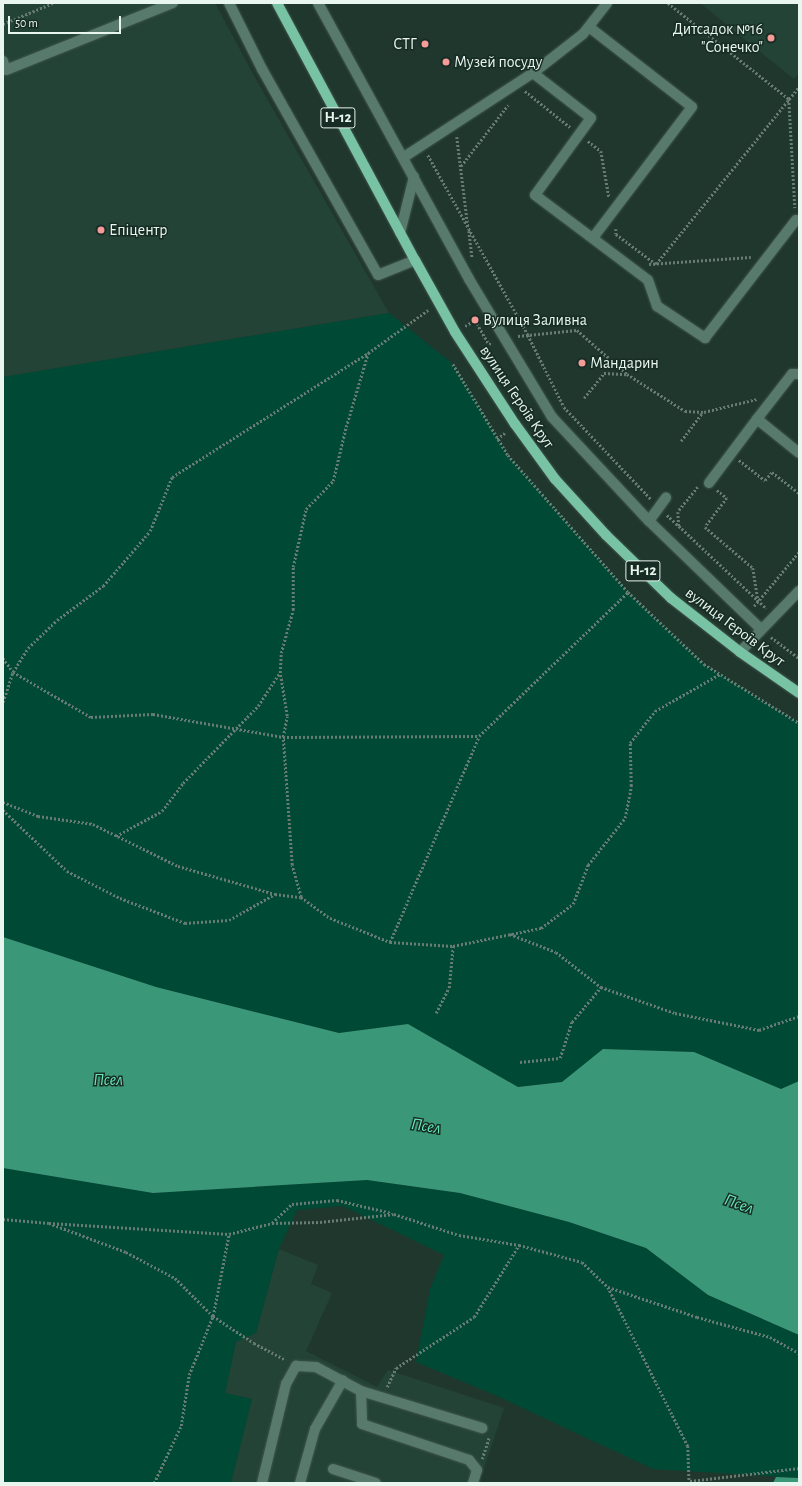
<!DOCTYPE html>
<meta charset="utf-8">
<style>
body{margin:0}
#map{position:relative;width:802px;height:1486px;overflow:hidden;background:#20372e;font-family:"Alegreya Sans",sans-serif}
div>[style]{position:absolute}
.built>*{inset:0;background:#244337}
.green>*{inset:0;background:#004934}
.water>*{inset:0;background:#3a9777}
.path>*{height:2.5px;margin-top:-1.25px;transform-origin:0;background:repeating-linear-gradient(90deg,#687c73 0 2px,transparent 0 4px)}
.roads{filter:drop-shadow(0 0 1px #40564d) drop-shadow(0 0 1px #40564d)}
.minor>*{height:10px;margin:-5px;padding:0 5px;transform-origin:5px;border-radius:5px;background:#587a6c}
.major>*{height:10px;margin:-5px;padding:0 5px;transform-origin:5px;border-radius:5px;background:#79c3a5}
.dots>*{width:11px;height:11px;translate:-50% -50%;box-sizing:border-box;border:2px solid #162c24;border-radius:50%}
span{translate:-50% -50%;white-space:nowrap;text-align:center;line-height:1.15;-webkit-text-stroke:3px #162c24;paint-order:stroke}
.shield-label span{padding:1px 3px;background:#162c24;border:1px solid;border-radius:3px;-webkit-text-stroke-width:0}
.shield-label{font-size:15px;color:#e8f6ef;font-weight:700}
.poi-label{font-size:16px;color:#e8f6ef}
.right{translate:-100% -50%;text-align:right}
.left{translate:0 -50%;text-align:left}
.street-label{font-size:16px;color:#e8f6ef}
.water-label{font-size:17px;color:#6ae8ba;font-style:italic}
.frame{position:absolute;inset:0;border:4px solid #e8f6ef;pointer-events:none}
.scale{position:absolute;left:8px;top:16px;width:113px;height:18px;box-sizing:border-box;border:2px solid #e8f6ef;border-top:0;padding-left:5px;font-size:12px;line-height:14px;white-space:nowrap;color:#e8f6ef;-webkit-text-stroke:3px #162c24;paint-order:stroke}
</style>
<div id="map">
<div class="built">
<div style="clip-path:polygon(3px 3px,215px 3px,254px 76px,389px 313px,3px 377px)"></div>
<div style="clip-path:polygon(700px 3px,799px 3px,799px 73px,794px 79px)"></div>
<div style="clip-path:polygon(279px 1249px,318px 1265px,311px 1284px,332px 1293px,306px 1351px,377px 1387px,388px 1370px,504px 1408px,479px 1483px,231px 1483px,252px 1399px,225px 1393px,236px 1341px,256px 1333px)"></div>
</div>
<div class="green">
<div style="clip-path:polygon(389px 313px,453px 364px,508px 455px,628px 592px,704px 664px,799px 723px,799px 1081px,781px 1089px,694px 1052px,604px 1049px,562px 1082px,518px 1087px,408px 1024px,339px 1033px,156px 987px,3px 937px,3px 377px)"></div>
<div style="clip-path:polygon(3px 1168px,153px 1193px,367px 1180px,460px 1193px,569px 1222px,646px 1248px,708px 1295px,799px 1335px,799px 1478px,653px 1469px,497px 1396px,416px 1362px,430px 1289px,444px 1255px,343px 1206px,297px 1210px,279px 1249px,256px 1333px,236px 1342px,225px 1393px,252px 1399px,231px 1483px,3px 1483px)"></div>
</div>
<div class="water">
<div style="clip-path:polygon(3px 937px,156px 987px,339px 1033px,408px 1024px,518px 1087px,562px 1082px,603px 1049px,694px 1052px,781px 1089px,799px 1081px,799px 1335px,708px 1295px,646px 1248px,569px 1222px,460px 1193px,367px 1180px,153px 1193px,3px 1168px)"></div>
<div style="clip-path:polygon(776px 1477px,799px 1478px,799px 1483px,773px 1483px)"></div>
</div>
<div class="path">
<div style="left:668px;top:3px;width:154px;rotate:38.4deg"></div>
<div style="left:789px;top:99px;width:109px;rotate:86.8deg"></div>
<div style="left:3px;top:24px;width:54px;rotate:-22.8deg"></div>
<div style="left:525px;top:91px;width:58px;rotate:38.7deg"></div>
<div style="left:457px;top:137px;width:90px;rotate:83deg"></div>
<div style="left:588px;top:141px;width:16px;rotate:38deg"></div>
<div style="left:601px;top:151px;width:47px;rotate:80.1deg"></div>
<div style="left:428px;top:155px;width:206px;rotate:60.9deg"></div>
<div style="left:528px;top:335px;width:80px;rotate:63.4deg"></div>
<div style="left:564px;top:407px;width:127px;rotate:46.6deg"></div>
<div style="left:461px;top:166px;width:77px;rotate:-52.4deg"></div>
<div style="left:616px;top:229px;width:5px;rotate:90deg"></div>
<div style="left:616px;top:234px;width:50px;rotate:36.9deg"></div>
<div style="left:656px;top:264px;width:228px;rotate:-51.1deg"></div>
<div style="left:469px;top:231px;width:26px;rotate:83deg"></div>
<div style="left:649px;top:264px;width:102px;rotate:-3.9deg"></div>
<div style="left:465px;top:326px;width:12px;rotate:-31deg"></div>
<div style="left:475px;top:320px;width:28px;rotate:60deg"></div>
<div style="left:489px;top:344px;width:4px;rotate:-27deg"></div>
<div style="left:518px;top:336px;width:59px;rotate:-5.8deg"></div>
<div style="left:577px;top:330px;width:67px;rotate:41.3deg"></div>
<div style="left:627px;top:374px;width:69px;rotate:32.5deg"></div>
<div style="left:685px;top:411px;width:19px;rotate:3deg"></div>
<div style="left:704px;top:412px;width:55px;rotate:-13.8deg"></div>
<div style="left:453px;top:364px;width:106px;rotate:58.9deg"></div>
<div style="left:508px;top:455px;width:182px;rotate:48.8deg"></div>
<div style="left:628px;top:592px;width:105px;rotate:43.5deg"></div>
<div style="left:704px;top:664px;width:112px;rotate:31.8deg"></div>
<div style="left:584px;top:398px;width:32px;rotate:-51deg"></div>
<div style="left:604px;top:373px;width:22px;rotate:3deg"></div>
<div style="left:497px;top:439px;width:11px;rotate:-38deg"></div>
<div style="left:681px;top:441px;width:36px;rotate:-53deg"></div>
<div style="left:739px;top:460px;width:33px;rotate:38deg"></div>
<div style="left:765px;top:480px;width:11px;rotate:-49deg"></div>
<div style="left:772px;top:472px;width:34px;rotate:38deg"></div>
<div style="left:698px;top:487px;width:32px;rotate:129deg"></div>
<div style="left:678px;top:512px;width:14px;rotate:86deg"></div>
<div style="left:679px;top:526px;width:120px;rotate:43.3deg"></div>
<div style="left:717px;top:490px;width:13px;rotate:39deg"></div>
<div style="left:727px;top:498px;width:36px;rotate:127deg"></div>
<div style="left:705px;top:527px;width:63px;rotate:40.5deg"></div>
<div style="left:753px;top:568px;width:33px;rotate:81deg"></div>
<div style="left:667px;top:515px;width:16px;rotate:43deg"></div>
<div style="left:754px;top:606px;width:70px;rotate:-50.2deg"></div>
<div style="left:771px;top:637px;width:35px;rotate:37deg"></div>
<div style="left:3px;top:658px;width:17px;rotate:54deg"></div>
<div style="left:13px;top:672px;width:90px;rotate:30deg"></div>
<div style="left:91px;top:717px;width:62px;rotate:-2.8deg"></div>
<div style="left:153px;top:714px;width:132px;rotate:10deg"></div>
<div style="left:283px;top:737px;width:196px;rotate:-0.3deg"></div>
<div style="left:479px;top:736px;width:207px;rotate:-44deg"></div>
<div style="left:3px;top:702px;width:32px;rotate:-72deg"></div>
<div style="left:13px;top:672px;width:28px;rotate:-58deg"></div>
<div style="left:28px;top:648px;width:40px;rotate:-44deg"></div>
<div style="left:57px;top:620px;width:57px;rotate:-36.5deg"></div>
<div style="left:103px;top:586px;width:72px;rotate:-49.5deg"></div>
<div style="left:150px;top:531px;width:58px;rotate:-67.8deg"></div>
<div style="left:172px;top:477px;width:232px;rotate:-32.3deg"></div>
<div style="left:368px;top:353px;width:74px;rotate:-35.6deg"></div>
<div style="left:3px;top:802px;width:38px;rotate:22deg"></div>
<div style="left:38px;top:816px;width:56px;rotate:8.3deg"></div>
<div style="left:93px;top:824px;width:95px;rotate:26.3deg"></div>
<div style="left:178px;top:866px;width:101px;rotate:16.1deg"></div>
<div style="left:275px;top:894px;width:26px;rotate:7deg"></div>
<div style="left:301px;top:897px;width:36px;rotate:36deg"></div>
<div style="left:330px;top:918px;width:65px;rotate:21.8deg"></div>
<div style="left:390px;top:942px;width:63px;rotate:3.6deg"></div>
<div style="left:453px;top:946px;width:90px;rotate:-11.6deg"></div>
<div style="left:541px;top:928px;width:40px;rotate:-37deg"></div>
<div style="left:573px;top:904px;width:42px;rotate:-69deg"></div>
<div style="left:588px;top:865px;width:60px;rotate:-51.8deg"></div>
<div style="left:625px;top:818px;width:33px;rotate:-79deg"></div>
<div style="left:631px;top:786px;width:43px;rotate:-91.3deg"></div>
<div style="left:630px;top:743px;width:41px;rotate:-52deg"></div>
<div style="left:655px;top:711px;width:75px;rotate:-29.6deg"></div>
<div style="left:3px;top:810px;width:88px;rotate:43.6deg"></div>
<div style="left:67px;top:871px;width:59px;rotate:27deg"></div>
<div style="left:120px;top:898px;width:70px;rotate:21deg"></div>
<div style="left:185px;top:923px;width:44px;rotate:-3.9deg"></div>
<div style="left:229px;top:920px;width:53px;rotate:-29.5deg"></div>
<div style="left:116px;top:836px;width:52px;rotate:-28.5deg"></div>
<div style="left:162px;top:811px;width:35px;rotate:-53deg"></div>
<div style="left:183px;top:783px;width:107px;rotate:-45.8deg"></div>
<div style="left:258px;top:706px;width:38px;rotate:-57deg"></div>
<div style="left:301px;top:897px;width:33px;rotate:-106deg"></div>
<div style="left:292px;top:865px;width:128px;rotate:-94deg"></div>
<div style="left:283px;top:737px;width:21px;rotate:-79deg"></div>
<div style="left:287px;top:716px;width:44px;rotate:-99.2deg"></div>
<div style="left:280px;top:673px;width:20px;rotate:-87deg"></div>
<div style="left:281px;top:653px;width:45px;rotate:-74.4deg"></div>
<div style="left:293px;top:610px;width:43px;rotate:-90deg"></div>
<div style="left:293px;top:567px;width:59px;rotate:-77.4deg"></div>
<div style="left:306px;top:509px;width:39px;rotate:-46deg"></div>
<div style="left:333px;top:481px;width:56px;rotate:-76.5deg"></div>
<div style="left:346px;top:427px;width:77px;rotate:-73.4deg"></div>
<div style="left:510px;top:934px;width:49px;rotate:21.4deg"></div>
<div style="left:556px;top:952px;width:57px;rotate:37.9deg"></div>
<div style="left:601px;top:987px;width:78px;rotate:19.4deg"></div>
<div style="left:675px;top:1013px;width:86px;rotate:11.4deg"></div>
<div style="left:759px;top:1030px;width:42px;rotate:-19.3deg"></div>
<div style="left:390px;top:942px;width:224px;rotate:-66.6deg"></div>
<div style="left:436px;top:1013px;width:28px;rotate:-63deg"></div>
<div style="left:449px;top:988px;width:42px;rotate:-84.6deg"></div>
<div style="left:520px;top:1062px;width:40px;rotate:-5.7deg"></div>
<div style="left:560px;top:1058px;width:38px;rotate:-72deg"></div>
<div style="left:572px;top:1022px;width:45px;rotate:-50.4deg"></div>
<div style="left:3px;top:1219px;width:46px;rotate:5deg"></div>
<div style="left:49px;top:1223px;width:82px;rotate:20.6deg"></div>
<div style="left:126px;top:1252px;width:55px;rotate:28deg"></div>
<div style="left:175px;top:1278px;width:54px;rotate:45deg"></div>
<div style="left:213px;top:1316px;width:49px;rotate:33.4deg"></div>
<div style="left:254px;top:1343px;width:36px;rotate:28deg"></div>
<div style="left:49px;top:1223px;width:180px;rotate:3.5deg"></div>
<div style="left:229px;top:1234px;width:44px;rotate:-14.3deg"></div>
<div style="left:272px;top:1223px;width:48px;rotate:-1.2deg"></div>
<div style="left:320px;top:1222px;width:74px;rotate:-6.2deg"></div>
<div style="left:394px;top:1214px;width:68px;rotate:17.9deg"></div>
<div style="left:459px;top:1235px;width:61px;rotate:9.5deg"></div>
<div style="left:519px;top:1245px;width:65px;rotate:15.1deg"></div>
<div style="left:582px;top:1262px;width:36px;rotate:44deg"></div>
<div style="left:608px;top:1287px;width:178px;rotate:63.3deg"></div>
<div style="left:688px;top:1446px;width:37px;rotate:88deg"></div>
<div style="left:272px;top:1223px;width:28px;rotate:-44deg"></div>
<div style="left:292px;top:1204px;width:45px;rotate:-5.1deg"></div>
<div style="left:337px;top:1200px;width:56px;rotate:13.5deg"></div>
<div style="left:608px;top:1287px;width:94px;rotate:18.6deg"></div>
<div style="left:697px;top:1317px;width:76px;rotate:15.3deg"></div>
<div style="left:770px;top:1337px;width:33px;rotate:29deg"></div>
<div style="left:387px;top:1387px;width:21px;rotate:-65deg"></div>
<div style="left:396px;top:1368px;width:93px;rotate:-33.2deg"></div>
<div style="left:474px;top:1317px;width:85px;rotate:-58deg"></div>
<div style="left:482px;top:1459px;width:23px;rotate:-72deg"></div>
<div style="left:690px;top:1481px;width:110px;rotate:-6.8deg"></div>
<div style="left:154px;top:1483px;width:63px;rotate:-64.7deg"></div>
<div style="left:181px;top:1426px;width:52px;rotate:-81.1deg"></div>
<div style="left:189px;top:1375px;width:64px;rotate:-67.9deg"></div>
<div style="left:213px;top:1316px;width:84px;rotate:-79deg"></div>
</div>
<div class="roads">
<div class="minor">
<div style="left:229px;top:3px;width:74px;rotate:63.4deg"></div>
<div style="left:262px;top:69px;width:236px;rotate:60.6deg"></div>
<div style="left:378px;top:275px;width:40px;rotate:-22deg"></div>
<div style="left:318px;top:3px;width:315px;rotate:61.3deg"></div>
<div style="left:469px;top:279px;width:161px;rotate:59deg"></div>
<div style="left:552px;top:417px;width:142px;rotate:47deg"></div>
<div style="left:649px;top:521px;width:156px;rotate:44deg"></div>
<div style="left:589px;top:27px;width:130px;rotate:37.8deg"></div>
<div style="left:692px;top:107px;width:164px;rotate:127.1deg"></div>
<div style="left:3px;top:61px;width:9px;rotate:72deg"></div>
<div style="left:6px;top:70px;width:180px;rotate:-21.9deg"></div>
<div style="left:533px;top:73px;width:73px;rotate:37.8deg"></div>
<div style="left:591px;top:118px;width:95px;rotate:126deg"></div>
<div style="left:535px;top:195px;width:141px;rotate:37deg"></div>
<div style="left:648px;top:280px;width:28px;rotate:71deg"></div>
<div style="left:657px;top:306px;width:58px;rotate:33.7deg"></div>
<div style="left:705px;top:338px;width:149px;rotate:-52.4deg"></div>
<div style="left:404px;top:157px;width:154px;rotate:-33.1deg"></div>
<div style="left:533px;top:73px;width:63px;rotate:-38deg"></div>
<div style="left:583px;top:34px;width:39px;rotate:-52deg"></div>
<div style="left:400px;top:233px;width:58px;rotate:-76deg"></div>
<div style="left:799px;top:374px;width:7px;rotate:180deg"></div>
<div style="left:792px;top:374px;width:57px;rotate:127.9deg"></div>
<div style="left:757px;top:419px;width:54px;rotate:39deg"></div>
<div style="left:709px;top:483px;width:80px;rotate:-53.1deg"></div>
<div style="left:649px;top:521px;width:29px;rotate:-54deg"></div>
<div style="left:740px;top:652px;width:85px;rotate:-46deg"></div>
<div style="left:361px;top:1391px;width:127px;rotate:17deg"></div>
<div style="left:333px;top:1469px;width:45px;rotate:18deg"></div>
<div style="left:262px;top:1483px;width:102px;rotate:-76.4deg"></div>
<div style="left:286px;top:1384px;width:21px;rotate:-61deg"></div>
<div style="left:296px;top:1366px;width:20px;rotate:3deg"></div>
<div style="left:316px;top:1367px;width:51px;rotate:28.1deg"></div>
<div style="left:361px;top:1391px;width:33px;rotate:88deg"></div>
<div style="left:362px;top:1424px;width:113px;rotate:18.6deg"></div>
<div style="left:469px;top:1460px;width:13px;rotate:51deg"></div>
<div style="left:477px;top:1470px;width:14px;rotate:107deg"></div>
<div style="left:300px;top:1483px;width:56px;rotate:-74.5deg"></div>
<div style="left:315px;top:1429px;width:56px;rotate:-60.3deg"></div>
</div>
<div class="major">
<div style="left:277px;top:3px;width:292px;rotate:61.8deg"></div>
<div style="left:415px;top:260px;width:82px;rotate:60.9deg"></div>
<div style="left:455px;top:332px;width:110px;rotate:56.9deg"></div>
<div style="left:515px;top:424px;width:68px;rotate:54deg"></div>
<div style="left:555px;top:479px;width:76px;rotate:47.7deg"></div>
<div style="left:606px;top:535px;width:91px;rotate:44.1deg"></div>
<div style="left:671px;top:598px;width:88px;rotate:38deg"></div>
<div style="left:740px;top:652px;width:72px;rotate:34.8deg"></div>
</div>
</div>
<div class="dots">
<div style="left:771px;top:38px;background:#f59b98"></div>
<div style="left:425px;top:44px;background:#f59b98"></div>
<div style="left:446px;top:62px;background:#f59b98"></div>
<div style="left:101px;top:230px;background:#f59b98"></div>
<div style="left:475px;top:320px;background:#f59b98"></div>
<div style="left:582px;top:363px;background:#f59b98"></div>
</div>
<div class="shield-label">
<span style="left:338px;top:118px">Н-12</span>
<span style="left:643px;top:571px">Н-12</span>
</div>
<div class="poi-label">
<span class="right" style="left:763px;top:38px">Дитсадок №16<br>"Сонечко"</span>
<span class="right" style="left:417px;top:44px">СТГ</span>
<span class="left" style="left:454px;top:62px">Музей посуду</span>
<span class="left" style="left:109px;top:230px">Епіцентр</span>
<span class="left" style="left:483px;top:320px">Вулиця Заливна</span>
<span class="left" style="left:590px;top:363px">Мандарин</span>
</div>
<div class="street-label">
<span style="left:517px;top:397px;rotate:56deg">вулиця Героїв Крут</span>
<span style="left:735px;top:627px;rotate:37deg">вулиця Героїв Крут</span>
</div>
<div class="water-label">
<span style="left:108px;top:1080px">Псел</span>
<span style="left:426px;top:1126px;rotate:9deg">Псел</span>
<span style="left:739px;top:1204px;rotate:20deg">Псел</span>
</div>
<div class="frame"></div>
<div class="scale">50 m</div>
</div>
